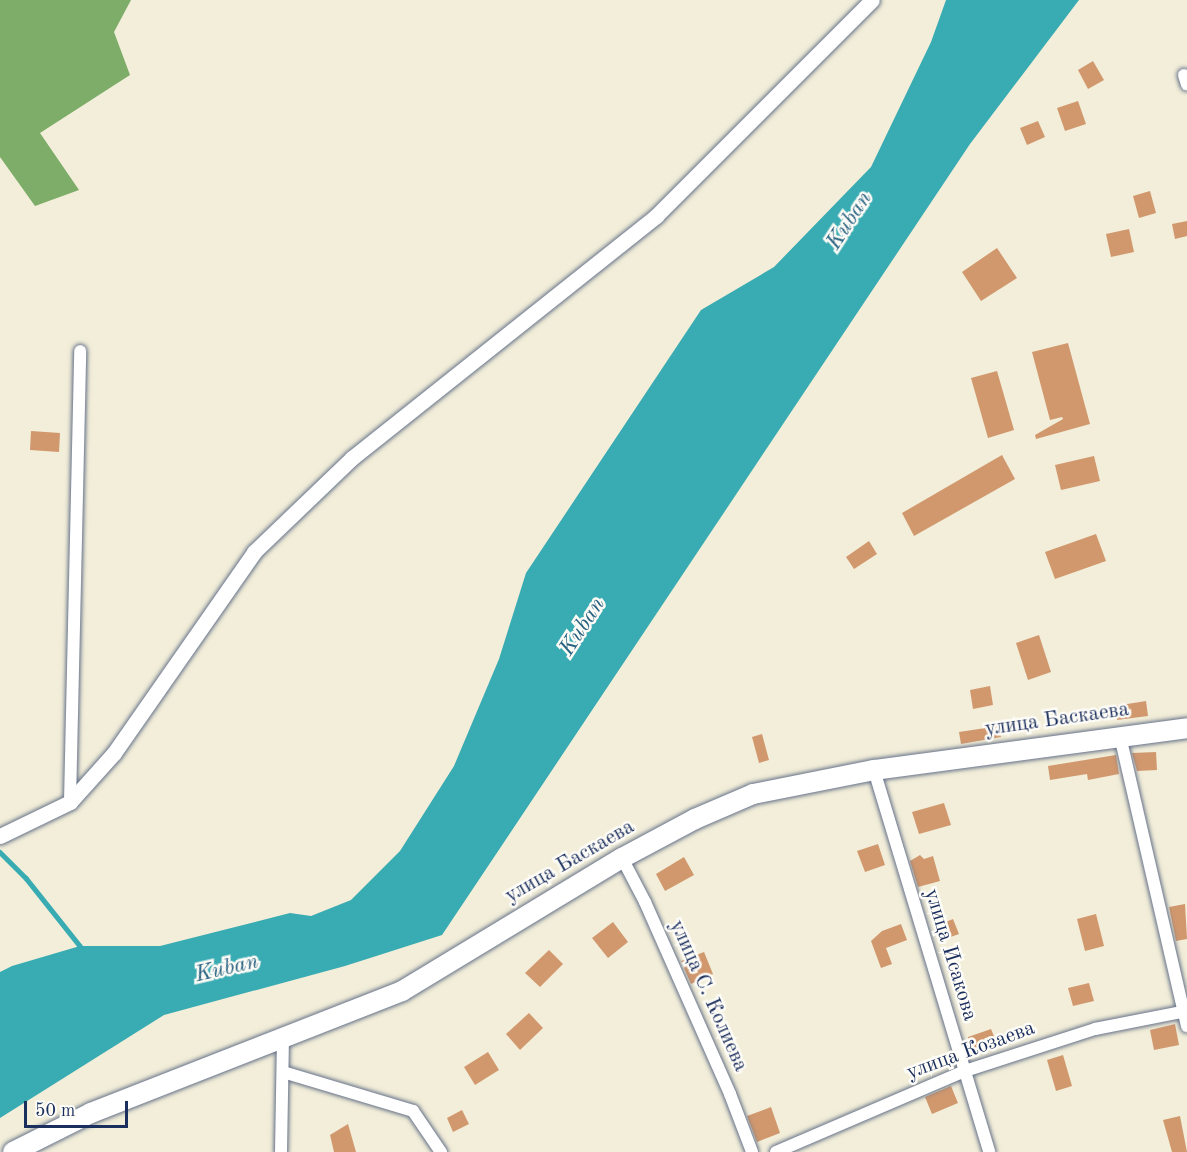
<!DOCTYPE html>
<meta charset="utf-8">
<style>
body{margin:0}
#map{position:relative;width:1187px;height:1152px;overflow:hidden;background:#f2eed9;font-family:"Old Standard TT",serif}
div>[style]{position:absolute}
.forest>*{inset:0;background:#7dad68}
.water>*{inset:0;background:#39abb2}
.stream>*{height:4.5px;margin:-2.25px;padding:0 2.25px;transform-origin:2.25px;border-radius:2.25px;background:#39abb2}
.building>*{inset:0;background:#d1986e}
.roads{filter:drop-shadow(0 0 2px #667289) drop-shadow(0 0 2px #667289)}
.minor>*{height:12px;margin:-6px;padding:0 6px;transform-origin:6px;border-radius:6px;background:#fff}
.tertiary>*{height:15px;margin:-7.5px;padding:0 7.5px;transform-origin:7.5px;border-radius:7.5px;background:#fff}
.primary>*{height:20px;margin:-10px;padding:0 10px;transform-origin:10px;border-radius:10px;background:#fff}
span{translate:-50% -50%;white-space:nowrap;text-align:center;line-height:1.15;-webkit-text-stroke:5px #fdfcf7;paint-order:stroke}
.street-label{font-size:21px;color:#1b2f5e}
.water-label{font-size:22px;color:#276180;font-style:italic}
.scale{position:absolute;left:24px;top:1101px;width:104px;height:27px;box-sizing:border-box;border:3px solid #1b2f5e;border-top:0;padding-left:8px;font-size:18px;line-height:21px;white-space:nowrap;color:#1b2f5e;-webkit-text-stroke:4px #fdfcf7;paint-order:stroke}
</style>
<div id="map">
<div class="forest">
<div style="clip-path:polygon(0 0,131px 0,114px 32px,130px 75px,40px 133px,79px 190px,35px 206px,0 157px)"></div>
</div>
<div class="water">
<div style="clip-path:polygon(946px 0,1079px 0,970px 144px,442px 935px,345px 966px,164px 1015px,0 1118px,0 972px,12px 966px,80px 946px,160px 946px,290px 913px,311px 916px,351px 900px,400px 851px,454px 766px,499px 659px,526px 573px,701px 310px,774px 267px,871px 167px,931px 42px)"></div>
</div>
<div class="stream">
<div style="left:0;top:852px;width:37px;rotate:45deg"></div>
<div style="left:26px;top:878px;width:87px;rotate:51.5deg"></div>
<div style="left:80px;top:946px;width:6px;rotate:81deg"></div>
</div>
<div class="building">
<div style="clip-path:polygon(1093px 61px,1104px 80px,1088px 89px,1078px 70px)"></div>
<div style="clip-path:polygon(1078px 101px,1086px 124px,1065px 131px,1057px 108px)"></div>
<div style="clip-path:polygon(1038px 121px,1045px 137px,1027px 145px,1020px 128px)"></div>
<div style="clip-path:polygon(1150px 191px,1156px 213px,1139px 218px,1133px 196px)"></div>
<div style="clip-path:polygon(1187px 221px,1187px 236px,1175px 239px,1172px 224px)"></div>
<div style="clip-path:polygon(1129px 229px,1134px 252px,1111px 257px,1106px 234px)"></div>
<div style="clip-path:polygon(997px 248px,1017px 278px,981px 301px,962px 272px)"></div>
<div style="clip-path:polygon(1068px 343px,1090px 424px,1036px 439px,1035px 435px,1063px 419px,1062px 417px,1050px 420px,1032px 352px)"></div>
<div style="clip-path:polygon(997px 371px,1014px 430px,988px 438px,971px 378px)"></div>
<div style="clip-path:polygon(31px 431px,60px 433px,59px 452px,30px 450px)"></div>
<div style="clip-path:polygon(1002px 455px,1015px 479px,914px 536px,902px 513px)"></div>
<div style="clip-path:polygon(1094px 456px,1100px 481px,1061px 490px,1055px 465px)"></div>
<div style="clip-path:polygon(1096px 534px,1106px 561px,1055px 579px,1045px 552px)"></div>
<div style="clip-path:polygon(869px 541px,877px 554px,854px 569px,846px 557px)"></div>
<div style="clip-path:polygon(1039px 635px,1051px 672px,1028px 680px,1016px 643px)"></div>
<div style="clip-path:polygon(990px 686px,993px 705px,973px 709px,970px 690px)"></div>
<div style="clip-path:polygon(1146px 701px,1148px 716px,1117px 720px,1115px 706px)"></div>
<div style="clip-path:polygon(999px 726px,1001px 737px,961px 744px,959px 732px)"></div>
<div style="clip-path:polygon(762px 734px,769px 760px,759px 763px,752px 737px)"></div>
<div style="clip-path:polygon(1156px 752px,1157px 770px,1137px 771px,1132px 753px)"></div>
<div style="clip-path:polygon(1116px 755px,1119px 774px,1088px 780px,1087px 774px,1050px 780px,1048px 766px)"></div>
<div style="clip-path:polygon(944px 803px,951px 825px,919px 834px,912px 812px)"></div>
<div style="clip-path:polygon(878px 844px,885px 865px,865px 872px,857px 851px)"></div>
<div style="clip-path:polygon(920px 855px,924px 859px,933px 856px,940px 881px,918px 887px,910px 861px)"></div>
<div style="clip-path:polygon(684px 857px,694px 875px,665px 891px,656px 874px)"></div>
<div style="clip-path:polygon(1185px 904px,1187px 939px,1176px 941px,1169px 907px)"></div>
<div style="clip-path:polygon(1096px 914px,1104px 946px,1085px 951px,1077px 919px)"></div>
<div style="clip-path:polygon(953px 919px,959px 934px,942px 940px,936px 926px)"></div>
<div style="clip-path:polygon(613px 922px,628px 942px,608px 958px,592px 938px)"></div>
<div style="clip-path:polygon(901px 924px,907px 940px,886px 948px,892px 964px,881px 968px,871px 941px,882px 931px)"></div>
<div style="clip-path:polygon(549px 950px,563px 964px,540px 987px,525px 973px)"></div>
<div style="clip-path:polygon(704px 952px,713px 974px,691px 984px,681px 961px)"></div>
<div style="clip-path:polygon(1089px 983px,1094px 1001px,1073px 1006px,1068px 988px)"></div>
<div style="clip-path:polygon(529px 1013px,543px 1028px,520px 1050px,506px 1034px)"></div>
<div style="clip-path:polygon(1175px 1024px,1179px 1045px,1154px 1050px,1150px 1030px)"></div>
<div style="clip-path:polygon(991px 1029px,998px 1046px,974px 1055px,968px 1037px)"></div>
<div style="clip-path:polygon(488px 1052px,499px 1070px,475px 1085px,464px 1067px)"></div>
<div style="clip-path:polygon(1063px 1055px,1072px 1086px,1056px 1091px,1047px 1060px)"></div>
<div style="clip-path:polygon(951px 1086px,958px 1103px,932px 1114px,925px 1097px)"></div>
<div style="clip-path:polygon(771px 1107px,780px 1133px,757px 1142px,747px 1116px)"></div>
<div style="clip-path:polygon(462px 1110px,469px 1124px,453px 1132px,447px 1118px)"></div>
<div style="clip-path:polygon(1180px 1116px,1187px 1152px,1172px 1152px,1163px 1120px)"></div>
<div style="clip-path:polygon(348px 1124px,356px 1152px,334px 1152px,330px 1135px)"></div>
</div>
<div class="roads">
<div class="minor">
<div style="left:1184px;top:75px;width:10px;rotate:73deg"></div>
<div style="left:1120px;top:736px;width:298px;rotate:77deg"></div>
<div style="left:874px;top:770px;width:399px;rotate:73.2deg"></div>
<div style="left:70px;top:802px;width:451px;rotate:-88.7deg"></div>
<div style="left:622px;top:858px;width:50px;rotate:62.4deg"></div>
<div style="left:645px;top:902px;width:210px;rotate:66.1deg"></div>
<div style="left:730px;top:1094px;width:62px;rotate:69.2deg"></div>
<div style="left:283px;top:1072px;width:136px;rotate:16.7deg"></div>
<div style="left:413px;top:1111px;width:50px;rotate:55.7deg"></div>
<div style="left:281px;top:1152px;width:116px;rotate:-89deg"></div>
<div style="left:776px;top:1152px;width:206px;rotate:-23.2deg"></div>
<div style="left:965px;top:1071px;width:137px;rotate:-17.9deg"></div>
<div style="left:1095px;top:1029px;width:94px;rotate:-11.1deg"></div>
</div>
<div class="tertiary">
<div style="left:0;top:836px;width:78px;rotate:-25.9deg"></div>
<div style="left:70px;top:802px;width:66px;rotate:-48.1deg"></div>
<div style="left:114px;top:753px;width:245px;rotate:-55.1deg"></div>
<div style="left:254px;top:552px;width:136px;rotate:-43.8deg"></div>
<div style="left:352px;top:458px;width:389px;rotate:-38.5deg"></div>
<div style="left:656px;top:216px;width:305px;rotate:-45deg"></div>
</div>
<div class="primary">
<div style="left:13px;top:1152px;width:87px;rotate:-26.6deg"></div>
<div style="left:91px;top:1113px;width:334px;rotate:-21.4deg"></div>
<div style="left:402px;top:991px;width:257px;rotate:-31.2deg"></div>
<div style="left:622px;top:858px;width:83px;rotate:-28.1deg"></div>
<div style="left:695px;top:819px;width:63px;rotate:-23.3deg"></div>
<div style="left:753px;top:794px;width:123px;rotate:-11.2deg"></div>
<div style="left:874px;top:770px;width:316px;rotate:-7.6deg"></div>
</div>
</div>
<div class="street-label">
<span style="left:1057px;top:720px;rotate:-8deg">улица Баскаева</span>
<span style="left:570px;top:862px;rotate:-30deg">улица Баскаева</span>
<span style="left:950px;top:955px;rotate:73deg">улица Исакова</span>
<span style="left:708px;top:996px;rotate:66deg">улица С. Колиева</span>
<span style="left:971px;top:1051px;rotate:-20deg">улица Козаева</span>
</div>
<div class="water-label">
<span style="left:850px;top:221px;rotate:-57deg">Kuban</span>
<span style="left:583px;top:627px;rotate:-57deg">Kuban</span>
<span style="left:227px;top:969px;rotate:-13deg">Kuban</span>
</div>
<div class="scale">50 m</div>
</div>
